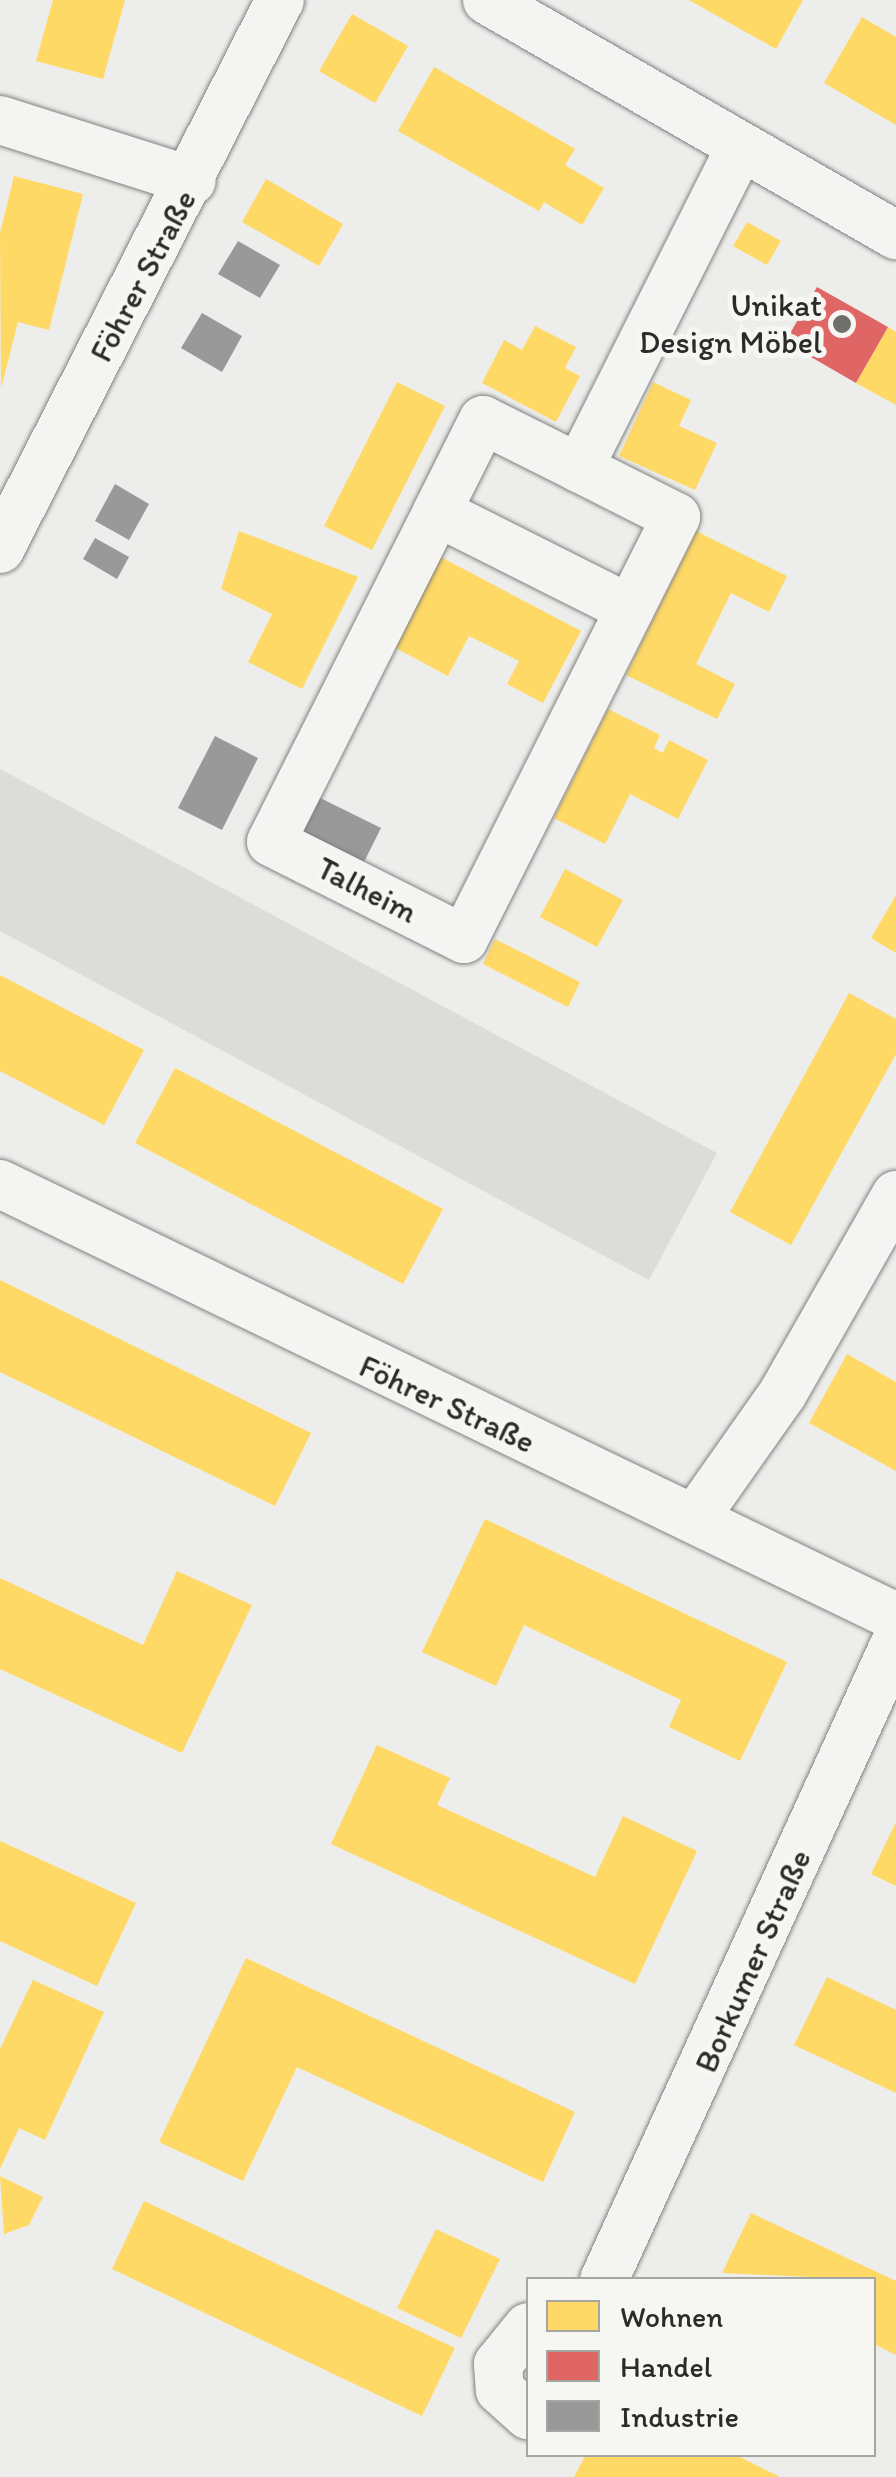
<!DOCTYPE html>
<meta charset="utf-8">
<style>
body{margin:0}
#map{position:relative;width:896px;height:2477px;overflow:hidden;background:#ededeb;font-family:Itim,sans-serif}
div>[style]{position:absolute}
.green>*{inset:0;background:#dcdcd9}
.homes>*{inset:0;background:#ffd966}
.shops>*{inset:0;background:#e06666}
.industry>*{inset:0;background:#999}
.roads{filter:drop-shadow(0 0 2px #828281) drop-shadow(0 0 2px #828281)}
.minor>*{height:48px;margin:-24px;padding:0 24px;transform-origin:24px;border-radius:24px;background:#f4f4f2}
.dots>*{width:28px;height:28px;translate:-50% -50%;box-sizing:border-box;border:5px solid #f6f6f2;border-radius:50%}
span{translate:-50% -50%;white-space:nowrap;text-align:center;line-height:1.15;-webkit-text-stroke:10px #f6f6f2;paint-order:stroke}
.street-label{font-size:32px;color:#2b2b2b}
.poi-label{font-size:32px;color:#2b2b2b}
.right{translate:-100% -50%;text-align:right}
.legend{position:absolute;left:526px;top:2277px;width:350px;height:180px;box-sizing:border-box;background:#f6f6f2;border:2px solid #a5a5a2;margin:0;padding:12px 18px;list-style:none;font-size:30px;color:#2b2b2b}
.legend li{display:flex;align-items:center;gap:20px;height:50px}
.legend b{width:50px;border:2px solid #a5a5a2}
</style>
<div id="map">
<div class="green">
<div style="clip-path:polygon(0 769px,717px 1153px,649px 1280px,0 931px)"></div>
</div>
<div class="homes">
<div style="clip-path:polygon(53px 0,125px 0,103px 79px,36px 61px)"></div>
<div style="clip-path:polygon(689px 0,803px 0,776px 49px)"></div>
<div style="clip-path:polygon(352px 14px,408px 46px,375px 103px,319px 71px)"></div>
<div style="clip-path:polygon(862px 17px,896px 37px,896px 125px,824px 83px)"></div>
<div style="clip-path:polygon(434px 67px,575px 149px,565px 165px,604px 188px,582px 225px,544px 202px,539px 211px,398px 131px)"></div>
<div style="clip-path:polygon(14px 176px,83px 194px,49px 330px,18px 322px,1px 389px,0 233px)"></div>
<div style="clip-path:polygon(266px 179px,343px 224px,319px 266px,242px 222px)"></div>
<div style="clip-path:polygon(747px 222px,781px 241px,767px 265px,733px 246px)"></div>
<div style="clip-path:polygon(535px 326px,576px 347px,565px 368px,580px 376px,556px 422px,482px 383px,504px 340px,522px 350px)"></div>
<div style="clip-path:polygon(888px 327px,896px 332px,896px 405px,856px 383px)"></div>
<div style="clip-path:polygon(397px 382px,445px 406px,372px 550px,324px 526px)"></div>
<div style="clip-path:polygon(653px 382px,691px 400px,679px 426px,717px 443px,695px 490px,619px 456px)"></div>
<div style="clip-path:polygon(239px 531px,358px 577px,302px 689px,248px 662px,272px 614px,221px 589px)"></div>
<div style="clip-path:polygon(696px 531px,787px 576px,769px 612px,731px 593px,696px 664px,735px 684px,717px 719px,626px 675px)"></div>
<div style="clip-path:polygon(437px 555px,581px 631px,543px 703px,507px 684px,519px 661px,469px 636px,448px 676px,390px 645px)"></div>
<div style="clip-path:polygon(608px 709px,660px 735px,654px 748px,663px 753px,669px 740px,708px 760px,678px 819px,630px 794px,605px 844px,554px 818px)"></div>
<div style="clip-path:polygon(565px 869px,623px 900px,597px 947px,540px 917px)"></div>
<div style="clip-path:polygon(896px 895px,896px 953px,871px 938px)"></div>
<div style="clip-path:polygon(495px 939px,580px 982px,568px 1007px,483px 964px)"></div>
<div style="clip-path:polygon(0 975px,144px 1050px,104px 1125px,0 1071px)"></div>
<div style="clip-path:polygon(849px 993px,896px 1019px,896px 1054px,791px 1245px,730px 1212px)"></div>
<div style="clip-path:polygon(175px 1068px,443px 1209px,403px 1284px,135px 1143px)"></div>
<div style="clip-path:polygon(0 1280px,311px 1433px,275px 1506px,0 1372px)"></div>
<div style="clip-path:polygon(847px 1354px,896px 1382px,896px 1471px,809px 1423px)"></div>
<div style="clip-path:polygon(485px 1519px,787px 1662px,740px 1761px,669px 1727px,681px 1700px,524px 1625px,496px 1686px,422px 1652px)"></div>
<div style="clip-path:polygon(177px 1571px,252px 1605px,182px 1753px,0 1669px,0 1578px,143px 1645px)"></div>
<div style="clip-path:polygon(377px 1745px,450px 1778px,437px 1805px,595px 1877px,623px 1816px,697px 1851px,635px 1984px,331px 1844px)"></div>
<div style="clip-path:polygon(896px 1822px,896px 1886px,871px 1874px)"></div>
<div style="clip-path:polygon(0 1841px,136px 1903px,97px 1986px,0 1941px)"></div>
<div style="clip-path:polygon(246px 1958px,575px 2112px,543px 2182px,297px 2067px,243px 2181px,159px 2142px)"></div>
<div style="clip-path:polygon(827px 1977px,896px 2010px,896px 2093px,794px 2045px)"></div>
<div style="clip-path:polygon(33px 1980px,104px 2012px,45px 2140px,19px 2128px,0 2169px,0 2049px)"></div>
<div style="clip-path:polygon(0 2176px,43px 2197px,29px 2225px,4px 2234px)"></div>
<div style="clip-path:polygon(144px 2201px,455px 2348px,422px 2416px,112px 2269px)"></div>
<div style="clip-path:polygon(751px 2213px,896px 2281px,896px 2355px,874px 2344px,874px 2280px,722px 2273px)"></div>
<div style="clip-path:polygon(436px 2229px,500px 2259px,461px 2338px,397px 2308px)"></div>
<div style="clip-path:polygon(586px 2454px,734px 2454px,780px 2477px,574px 2477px)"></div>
</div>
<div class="shops">
<div style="clip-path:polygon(817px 287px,888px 327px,856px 383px,785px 342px)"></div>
</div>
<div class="industry">
<div style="clip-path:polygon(238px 241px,280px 265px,260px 298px,218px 274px)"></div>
<div style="clip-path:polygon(202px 313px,242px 336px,222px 372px,181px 348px)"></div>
<div style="clip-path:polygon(115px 484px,149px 504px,129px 540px,95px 521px)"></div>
<div style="clip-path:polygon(95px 538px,129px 557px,117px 579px,83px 559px)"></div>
<div style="clip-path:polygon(215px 736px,258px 758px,222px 830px,178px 808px)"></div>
<div style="clip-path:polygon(304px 790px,381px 828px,359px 872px,283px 833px)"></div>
</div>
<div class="roads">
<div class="minor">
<div style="left:487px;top:0;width:472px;rotate:29.9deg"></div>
<div style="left:0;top:120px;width:201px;rotate:17.6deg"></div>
<div style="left:579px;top:468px;width:107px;rotate:-153.4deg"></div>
<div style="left:483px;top:420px;width:103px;rotate:116.6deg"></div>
<div style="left:437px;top:512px;width:216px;rotate:26.7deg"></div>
<div style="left:630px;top:609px;width:103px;rotate:-63.4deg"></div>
<div style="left:676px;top:517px;width:109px;rotate:-153.2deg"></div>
<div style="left:579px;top:468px;width:360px;rotate:-63.3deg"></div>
<div style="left:437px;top:512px;width:369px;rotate:116.7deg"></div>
<div style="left:271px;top:842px;width:216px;rotate:26.7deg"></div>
<div style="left:464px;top:939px;width:369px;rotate:-63.3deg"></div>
<div style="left:0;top:549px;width:616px;rotate:-62.98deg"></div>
<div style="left:0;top:1184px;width:995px;rotate:25.79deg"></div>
<div style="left:697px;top:1515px;width:149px;rotate:-54.8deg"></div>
<div style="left:783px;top:1393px;width:228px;rotate:-60.3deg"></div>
<div style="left:604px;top:2280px;width:703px;rotate:-65.44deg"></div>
<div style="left:528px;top:2327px;width:48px;rotate:129deg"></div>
<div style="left:498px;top:2364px;width:26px;rotate:86deg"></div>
<div style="left:500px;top:2390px;width:38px;rotate:42deg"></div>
</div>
</div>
<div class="dots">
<div style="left:842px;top:324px;background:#6f6f6e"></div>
</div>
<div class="street-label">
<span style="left:143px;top:276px;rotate:-62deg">Föhrer Straße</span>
<span style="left:367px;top:890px;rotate:27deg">Talheim</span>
<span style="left:447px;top:1404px;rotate:25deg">Föhrer Straße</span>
<span style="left:753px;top:1961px;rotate:-66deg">Borkumer Straße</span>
</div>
<div class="poi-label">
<span class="right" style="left:822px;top:324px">Unikat<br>Design Möbel</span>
</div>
<ul class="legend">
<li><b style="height:28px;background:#ffd966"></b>Wohnen</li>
<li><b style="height:28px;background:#e06666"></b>Handel</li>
<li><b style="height:28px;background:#999"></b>Industrie</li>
</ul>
</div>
